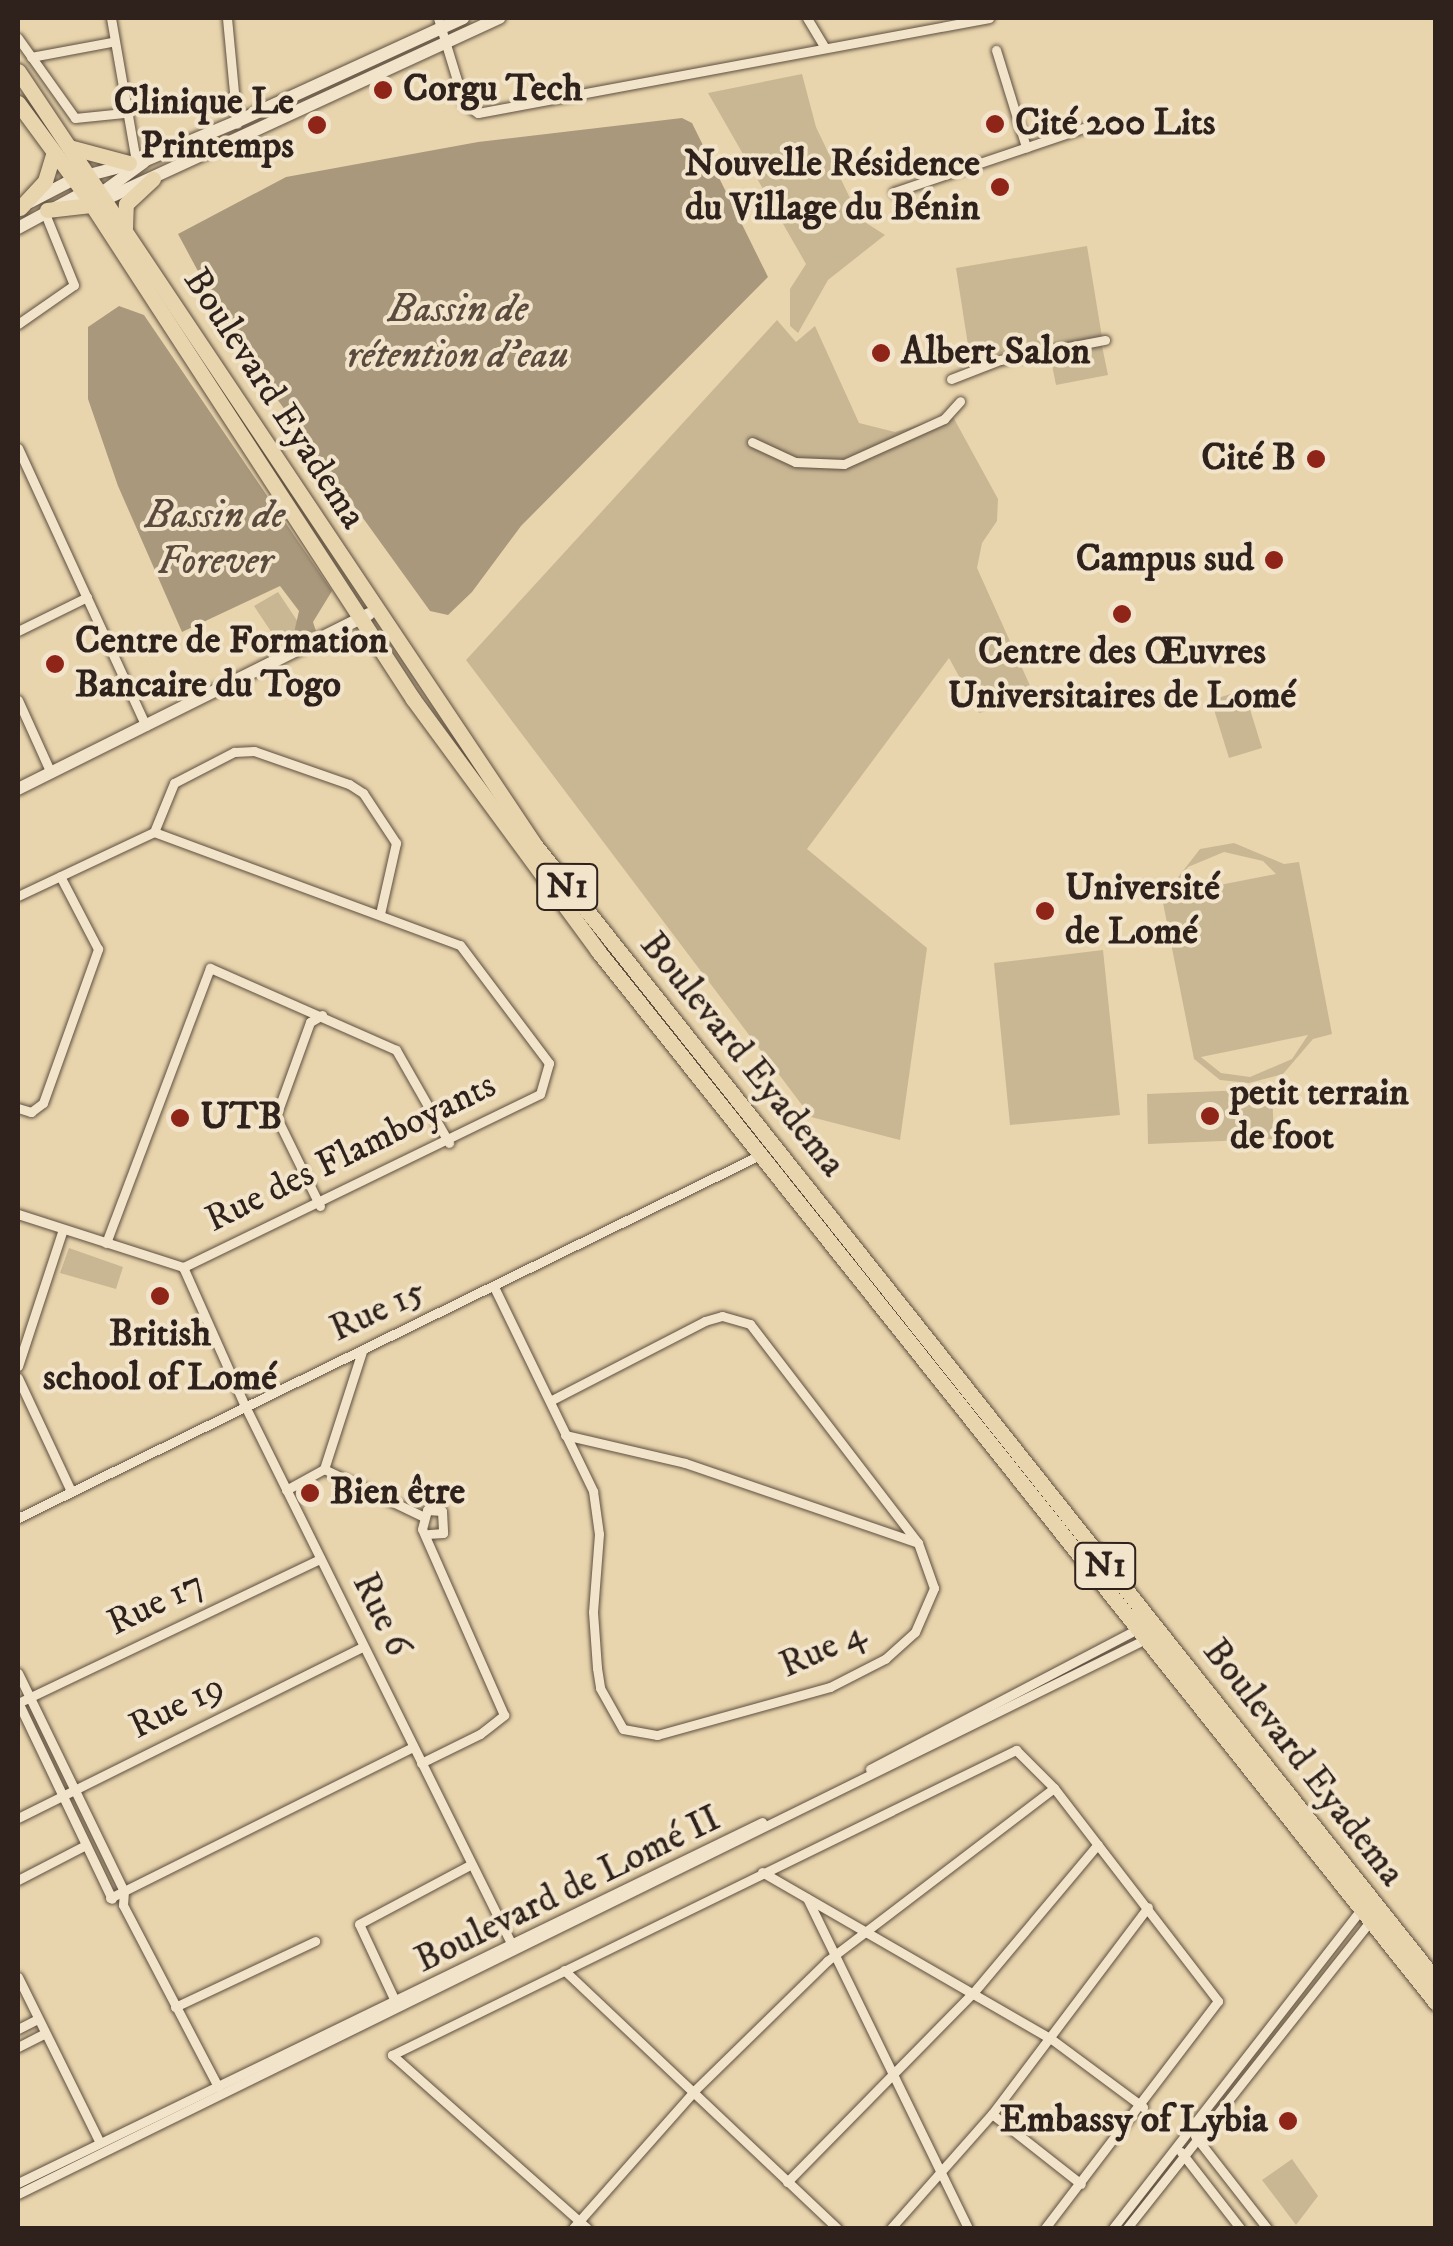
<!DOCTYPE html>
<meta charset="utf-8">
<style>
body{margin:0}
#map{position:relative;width:1453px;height:2246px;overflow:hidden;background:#e9d5ad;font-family:"IM FELL DW Pica",serif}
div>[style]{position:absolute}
.green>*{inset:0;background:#c9b794}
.water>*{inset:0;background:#aa987c}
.roads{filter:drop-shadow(0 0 2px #5e4f40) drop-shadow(0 0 2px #5e4f40)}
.minor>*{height:9px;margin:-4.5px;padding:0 4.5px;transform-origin:4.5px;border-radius:4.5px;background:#f1e4ca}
.secondary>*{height:12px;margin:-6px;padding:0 6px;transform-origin:6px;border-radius:6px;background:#f1e4ca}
.trunk>*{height:15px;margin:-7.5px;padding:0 7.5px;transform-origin:7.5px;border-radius:7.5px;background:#e9d5ad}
.dots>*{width:28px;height:28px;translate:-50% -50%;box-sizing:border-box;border:5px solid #f1e4ca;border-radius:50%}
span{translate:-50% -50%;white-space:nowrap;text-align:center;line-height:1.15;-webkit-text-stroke:8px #f1e4ca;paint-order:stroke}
.shield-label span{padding:2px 8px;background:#f1e4ca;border:2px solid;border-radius:8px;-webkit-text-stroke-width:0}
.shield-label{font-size:35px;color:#2f221c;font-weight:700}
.poi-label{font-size:38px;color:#2f221c;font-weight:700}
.left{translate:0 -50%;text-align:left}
.right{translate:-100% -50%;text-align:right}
.street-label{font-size:38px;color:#2f221c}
.water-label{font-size:40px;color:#5a4b3e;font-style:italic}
.frame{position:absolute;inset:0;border:20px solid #2f221c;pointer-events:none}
</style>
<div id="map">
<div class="green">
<div style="clip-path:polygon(802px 74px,816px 127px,860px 219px,885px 235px,828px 280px,798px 333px,790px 326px,790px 289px,806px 264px,708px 93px)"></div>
<div style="clip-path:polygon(1087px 246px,1102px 337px,970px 358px,956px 268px)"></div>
<div style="clip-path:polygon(777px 320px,796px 342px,815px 326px,859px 423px,895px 432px,952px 415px,998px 499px,997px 521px,982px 543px,977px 568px,1036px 699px,979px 713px,949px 658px,807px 849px,927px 948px,900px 1140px,811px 1117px,466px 660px)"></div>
<div style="clip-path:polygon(1102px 346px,1108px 375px,1056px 385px,1050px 355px)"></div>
<div style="clip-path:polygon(278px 592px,302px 628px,278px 642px,254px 606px)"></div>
<div style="clip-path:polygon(1244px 690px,1262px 748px,1229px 758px,1211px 700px)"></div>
<div style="clip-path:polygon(evenodd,1234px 843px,1284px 864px,1299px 862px,1332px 1034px,1313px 1039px,1283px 1074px,1249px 1083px,1220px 1080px,1194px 1059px,1162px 898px,1200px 849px,1234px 843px,1224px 852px,1263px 861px,1276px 874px,1168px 895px,1188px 867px,1224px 852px,1234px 843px,1308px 1035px,1292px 1059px,1250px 1077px,1221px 1073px,1201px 1057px,1308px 1035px)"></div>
<div style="clip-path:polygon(1103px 950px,1120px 1115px,1010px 1125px,994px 963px)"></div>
<div style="clip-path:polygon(1272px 1089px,1274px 1139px,1148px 1144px,1147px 1094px)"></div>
<div style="clip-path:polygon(69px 1248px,123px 1267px,116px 1289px,60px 1273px)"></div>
<div style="clip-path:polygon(1292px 2159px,1318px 2196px,1296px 2225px,1262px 2180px)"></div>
</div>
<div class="water">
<div style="clip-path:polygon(682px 118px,692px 123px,768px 277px,521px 526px,472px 592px,448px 615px,430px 611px,236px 342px,178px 234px,286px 177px,478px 142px)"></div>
<div style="clip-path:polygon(119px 306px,144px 315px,332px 591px,313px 622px,316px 631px,293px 637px,299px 611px,280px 586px,182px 632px,118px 486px,88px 399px,88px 327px)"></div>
</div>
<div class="roads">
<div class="minor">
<div style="left:111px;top:18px;width:151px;rotate:80.1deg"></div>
<div style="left:227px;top:18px;width:106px;rotate:84.6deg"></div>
<div style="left:438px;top:18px;width:89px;rotate:73deg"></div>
<div style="left:464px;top:103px;width:17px;rotate:36deg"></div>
<div style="left:478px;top:113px;width:520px;rotate:-10.53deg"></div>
<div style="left:807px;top:18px;width:35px;rotate:59deg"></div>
<div style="left:18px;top:38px;width:98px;rotate:54.5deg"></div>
<div style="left:75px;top:118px;width:49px;rotate:-5.8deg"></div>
<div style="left:996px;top:50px;width:102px;rotate:72.8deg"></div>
<div style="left:31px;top:57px;width:81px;rotate:-10.6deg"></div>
<div style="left:894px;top:192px;width:200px;rotate:-18.7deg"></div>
<div style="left:18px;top:324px;width:68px;rotate:-34.9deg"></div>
<div style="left:74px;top:285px;width:80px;rotate:-112.1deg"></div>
<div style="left:951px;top:379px;width:53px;rotate:-21.2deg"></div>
<div style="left:1000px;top:360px;width:107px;rotate:-10.8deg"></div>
<div style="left:752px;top:442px;width:47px;rotate:24.9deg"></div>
<div style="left:795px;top:462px;width:49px;rotate:2.3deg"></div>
<div style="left:844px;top:464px;width:110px;rotate:-24.2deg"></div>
<div style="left:944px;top:419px;width:24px;rotate:-48deg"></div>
<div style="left:18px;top:448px;width:306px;rotate:65.3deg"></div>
<div style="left:18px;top:631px;width:77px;rotate:-26.2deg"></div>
<div style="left:18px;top:700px;width:80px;rotate:65.7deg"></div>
<div style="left:154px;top:832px;width:53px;rotate:-67.8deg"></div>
<div style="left:174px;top:783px;width:68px;rotate:-27.3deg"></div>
<div style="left:234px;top:752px;width:20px;rotate:-3deg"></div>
<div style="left:254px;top:751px;width:101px;rotate:19.2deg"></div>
<div style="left:349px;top:784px;width:17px;rotate:33deg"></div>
<div style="left:363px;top:793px;width:60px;rotate:56.6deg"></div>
<div style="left:396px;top:843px;width:73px;rotate:102.7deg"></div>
<div style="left:18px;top:896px;width:150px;rotate:-25.2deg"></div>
<div style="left:154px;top:832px;width:326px;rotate:20.3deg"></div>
<div style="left:460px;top:945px;width:148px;rotate:53deg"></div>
<div style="left:549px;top:1063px;width:32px;rotate:106deg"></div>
<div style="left:540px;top:1094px;width:397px;rotate:154.1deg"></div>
<div style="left:183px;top:1267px;width:173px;rotate:-162.2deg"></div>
<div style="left:18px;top:1108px;width:14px;rotate:17deg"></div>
<div style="left:31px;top:1112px;width:15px;rotate:-37deg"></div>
<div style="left:43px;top:1103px;width:164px;rotate:-70.3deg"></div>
<div style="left:98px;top:949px;width:82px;rotate:-117.5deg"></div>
<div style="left:320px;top:1206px;width:100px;rotate:-116.1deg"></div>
<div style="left:276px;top:1116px;width:100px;rotate:-70.1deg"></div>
<div style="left:310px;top:1022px;width:14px;rotate:-30deg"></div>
<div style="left:106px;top:1243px;width:294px;rotate:-69.3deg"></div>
<div style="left:210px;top:968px;width:203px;rotate:23.8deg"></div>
<div style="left:396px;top:1050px;width:107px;rotate:60.3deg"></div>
<div style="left:183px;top:1267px;width:152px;rotate:66deg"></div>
<div style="left:245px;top:1406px;width:599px;rotate:63.65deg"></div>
<div style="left:495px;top:1289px;width:225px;rotate:64.1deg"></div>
<div style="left:593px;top:1491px;width:43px;rotate:82.1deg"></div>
<div style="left:599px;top:1534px;width:78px;rotate:94.4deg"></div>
<div style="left:593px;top:1612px;width:56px;rotate:85.9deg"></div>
<div style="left:597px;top:1668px;width:20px;rotate:81deg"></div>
<div style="left:600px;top:1688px;width:47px;rotate:60.7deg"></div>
<div style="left:623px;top:1729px;width:35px;rotate:10deg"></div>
<div style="left:657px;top:1735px;width:180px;rotate:-15.5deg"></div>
<div style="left:830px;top:1687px;width:62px;rotate:-27deg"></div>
<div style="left:885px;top:1659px;width:40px;rotate:-42deg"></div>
<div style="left:915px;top:1632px;width:48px;rotate:-66.6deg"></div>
<div style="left:934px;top:1588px;width:48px;rotate:-109.6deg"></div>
<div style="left:918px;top:1543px;width:276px;rotate:-127.5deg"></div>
<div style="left:750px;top:1324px;width:29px;rotate:-164deg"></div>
<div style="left:722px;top:1316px;width:18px;rotate:164deg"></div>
<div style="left:705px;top:1321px;width:174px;rotate:152.7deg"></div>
<div style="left:18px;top:1366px;width:144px;rotate:-71.8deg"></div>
<div style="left:18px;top:1378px;width:125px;rotate:64.9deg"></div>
<div style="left:565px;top:1435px;width:123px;rotate:13.1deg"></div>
<div style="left:685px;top:1463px;width:246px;rotate:18.9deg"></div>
<div style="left:324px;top:1469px;width:109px;rotate:25.6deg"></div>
<div style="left:286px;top:1490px;width:43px;rotate:-28.9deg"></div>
<div style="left:324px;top:1469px;width:124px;rotate:-72.1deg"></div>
<div style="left:18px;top:1518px;width:826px;rotate:-26.07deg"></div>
<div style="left:18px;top:1673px;width:242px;rotate:64.1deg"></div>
<div style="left:124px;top:1891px;width:14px;rotate:94deg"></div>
<div style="left:123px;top:1905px;width:205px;rotate:62.4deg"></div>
<div style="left:18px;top:1702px;width:218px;rotate:64.5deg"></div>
<div style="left:18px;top:1703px;width:335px;rotate:-25.5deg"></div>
<div style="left:421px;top:1763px;width:66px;rotate:-26.2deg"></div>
<div style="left:480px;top:1734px;width:31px;rotate:-38deg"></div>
<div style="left:504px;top:1715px;width:203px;rotate:-113.8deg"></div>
<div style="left:422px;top:1529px;width:20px;rotate:-75deg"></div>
<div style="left:427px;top:1510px;width:15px;rotate:4deg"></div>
<div style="left:442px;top:1511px;width:22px;rotate:87deg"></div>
<div style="left:443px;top:1533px;width:16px;rotate:176deg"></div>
<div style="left:870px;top:1769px;width:305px;rotate:-27.6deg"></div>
<div style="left:18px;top:1818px;width:385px;rotate:-26.4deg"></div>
<div style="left:762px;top:1872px;width:332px;rotate:30deg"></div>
<div style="left:1050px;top:2038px;width:116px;rotate:36.6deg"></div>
<div style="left:18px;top:1880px;width:74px;rotate:-27.3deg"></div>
<div style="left:110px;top:1898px;width:339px;rotate:-26.5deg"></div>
<div style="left:807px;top:1898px;width:367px;rotate:64deg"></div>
<div style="left:564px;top:1970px;width:376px;rotate:43.4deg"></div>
<div style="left:18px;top:1977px;width:183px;rotate:63.7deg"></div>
<div style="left:396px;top:2003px;width:87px;rotate:-115.1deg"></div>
<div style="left:359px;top:1924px;width:123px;rotate:-28deg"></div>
<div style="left:175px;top:2007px;width:155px;rotate:-25.2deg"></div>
<div style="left:18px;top:2029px;width:22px;rotate:-27deg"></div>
<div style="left:18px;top:2047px;width:30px;rotate:-27deg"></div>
<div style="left:992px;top:2114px;width:113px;rotate:38.2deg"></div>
<div style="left:1195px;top:2136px;width:117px;rotate:52deg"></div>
<div style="left:1181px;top:2152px;width:96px;rotate:52.2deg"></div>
<div style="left:787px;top:2182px;width:265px;rotate:-45.5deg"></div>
<div style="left:973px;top:1993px;width:194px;rotate:-50deg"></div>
<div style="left:18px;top:2183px;width:827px;rotate:-25.88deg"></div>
<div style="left:18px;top:2194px;width:1262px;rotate:-26.2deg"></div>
<div style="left:573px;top:2228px;width:184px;rotate:-48.5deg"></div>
<div style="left:695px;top:2090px;width:185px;rotate:-44.3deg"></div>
<div style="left:827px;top:1961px;width:285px;rotate:-37.3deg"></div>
<div style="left:587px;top:2228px;width:261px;rotate:-138.4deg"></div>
<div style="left:392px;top:2055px;width:695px;rotate:-26.05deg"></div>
<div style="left:1016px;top:1750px;width:54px;rotate:45deg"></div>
<div style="left:1054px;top:1788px;width:269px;rotate:52.4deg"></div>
<div style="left:1218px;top:2001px;width:285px;rotate:127.3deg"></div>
<div style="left:891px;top:2228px;width:152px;rotate:-48.5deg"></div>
<div style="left:992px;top:2114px;width:259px;rotate:-53deg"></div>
<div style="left:1113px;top:2228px;width:407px;rotate:-52.1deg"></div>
<div style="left:1127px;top:2228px;width:392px;rotate:-51.6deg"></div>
</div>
<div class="secondary">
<div style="left:96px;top:197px;width:59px;rotate:-36.1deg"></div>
<div style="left:30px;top:202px;width:50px;rotate:-27.6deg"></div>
<div style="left:74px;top:179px;width:74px;rotate:-14.8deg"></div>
<div style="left:146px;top:160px;width:98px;rotate:-22.9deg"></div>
<div style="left:236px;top:122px;width:250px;rotate:-24.6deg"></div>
<div style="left:97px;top:203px;width:443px;rotate:-24.7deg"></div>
<div style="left:18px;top:228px;width:82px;rotate:-28.4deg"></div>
<div style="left:18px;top:789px;width:392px;rotate:-26.5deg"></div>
</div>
<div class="trunk">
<div style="left:18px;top:71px;width:931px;rotate:56.26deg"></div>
<div style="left:535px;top:845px;width:1449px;rotate:51.56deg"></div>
<div style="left:18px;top:103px;width:112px;rotate:53.7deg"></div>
<div style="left:84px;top:193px;width:604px;rotate:56.97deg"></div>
<div style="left:413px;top:699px;width:313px;rotate:53.7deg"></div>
<div style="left:598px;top:951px;width:1345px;rotate:51.46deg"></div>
<div style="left:69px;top:147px;width:62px;rotate:14.9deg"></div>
<div style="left:20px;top:208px;width:37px;rotate:-47deg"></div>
<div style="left:45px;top:181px;width:28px;rotate:-73deg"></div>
<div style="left:47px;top:210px;width:44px;rotate:-6.5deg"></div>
<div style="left:125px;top:228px;width:24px;rotate:-88deg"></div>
<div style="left:126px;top:204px;width:37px;rotate:-43deg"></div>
</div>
</div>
<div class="dots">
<div style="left:383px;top:90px;background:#8f2418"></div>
<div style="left:995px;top:124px;background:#8f2418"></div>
<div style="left:317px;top:125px;background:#8f2418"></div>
<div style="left:1000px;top:187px;background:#8f2418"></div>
<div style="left:881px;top:353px;background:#8f2418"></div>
<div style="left:1316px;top:459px;background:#8f2418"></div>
<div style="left:1274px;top:560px;background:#8f2418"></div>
<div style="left:1122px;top:614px;background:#8f2418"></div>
<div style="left:55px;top:664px;background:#8f2418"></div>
<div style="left:1045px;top:911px;background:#8f2418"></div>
<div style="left:1210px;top:1116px;background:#8f2418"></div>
<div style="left:180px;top:1118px;background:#8f2418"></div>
<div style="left:160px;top:1296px;background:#8f2418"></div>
<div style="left:310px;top:1493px;background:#8f2418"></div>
<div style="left:1288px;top:2121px;background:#8f2418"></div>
</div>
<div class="shield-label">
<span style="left:567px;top:887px">N1</span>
<span style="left:1105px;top:1566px">N1</span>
</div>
<div class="poi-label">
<span class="left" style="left:403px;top:90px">Corgu Tech</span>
<span class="right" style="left:294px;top:125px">Clinique Le<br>Printemps</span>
<span class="left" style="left:1015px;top:124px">Cité 200 Lits</span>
<span class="right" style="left:980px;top:187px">Nouvelle Résidence<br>du Village du Bénin</span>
<span class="left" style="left:901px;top:353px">Albert Salon</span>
<span class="right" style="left:1296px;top:459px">Cité B</span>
<span class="right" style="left:1254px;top:560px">Campus sud</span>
<span class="left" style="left:75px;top:664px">Centre de Formation<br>Bancaire du Togo</span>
<span style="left:1122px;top:675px">Centre des Œuvres<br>Universitaires de Lomé</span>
<span class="left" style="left:1065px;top:911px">Université<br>de Lomé</span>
<span class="left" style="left:1230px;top:1116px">petit terrain<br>de foot</span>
<span class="left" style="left:200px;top:1118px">UTB</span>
<span style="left:160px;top:1357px">British<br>school of Lomé</span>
<span class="left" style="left:330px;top:1493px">Bien être</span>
<span class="right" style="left:1268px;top:2121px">Embassy of Lybia</span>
</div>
<div class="street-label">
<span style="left:274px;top:399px;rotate:57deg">Boulevard Eyadema</span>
<span style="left:742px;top:1055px;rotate:51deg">Boulevard Eyadema</span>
<span style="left:351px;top:1153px;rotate:-26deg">Rue des Flamboyants</span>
<span style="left:378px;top:1311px;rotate:-25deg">Rue 15</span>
<span style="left:156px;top:1604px;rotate:-26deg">Rue 17</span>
<span style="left:381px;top:1615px;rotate:64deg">Rue 6</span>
<span style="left:823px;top:1650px;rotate:-24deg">Rue 4</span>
<span style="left:177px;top:1707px;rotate:-27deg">Rue 19</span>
<span style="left:1303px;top:1763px;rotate:52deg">Boulevard Eyadema</span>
<span style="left:568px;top:1890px;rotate:-26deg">Boulevard de Lomé II</span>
</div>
<div class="water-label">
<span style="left:458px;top:333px">Bassin de<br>rétention d'eau</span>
<span style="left:215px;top:539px">Bassin de<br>Forever</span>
</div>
<div class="frame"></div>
</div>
